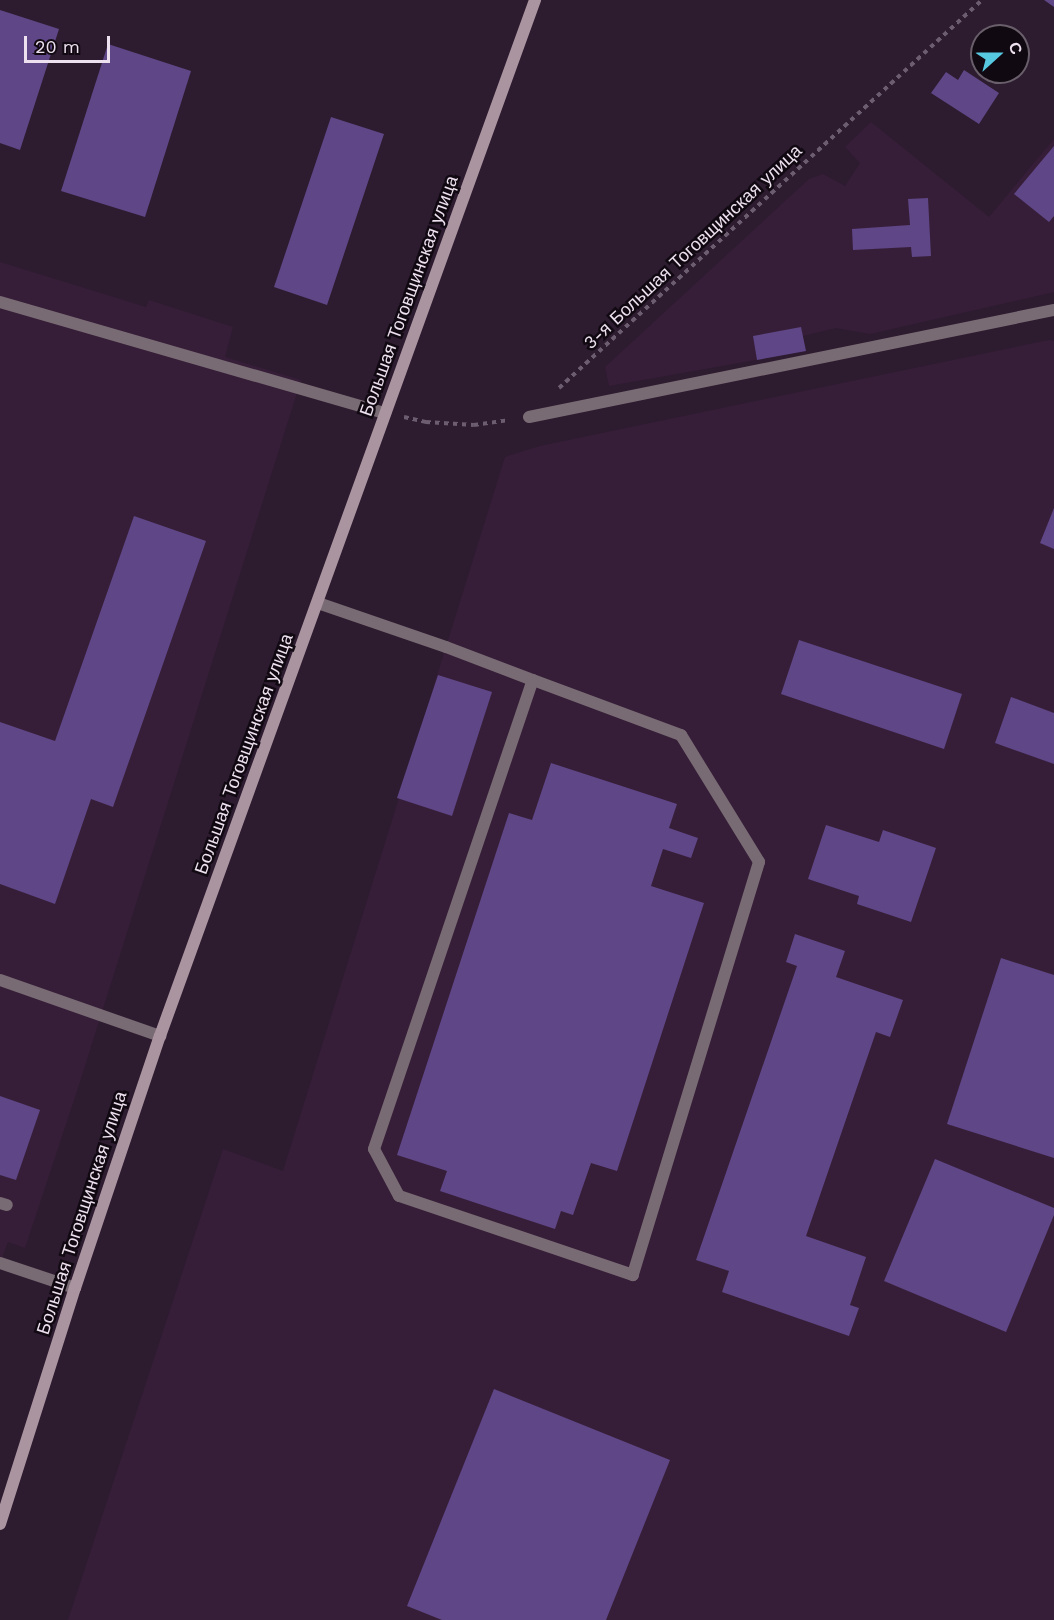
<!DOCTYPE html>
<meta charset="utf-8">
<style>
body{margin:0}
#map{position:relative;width:1054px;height:1620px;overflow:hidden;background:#2d1b30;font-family:"Work Sans",sans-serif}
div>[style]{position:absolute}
.built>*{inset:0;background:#361e39}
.building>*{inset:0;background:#5f4686}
.path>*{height:4px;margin-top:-2px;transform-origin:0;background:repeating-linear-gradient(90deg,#6d5d70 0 4.5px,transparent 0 9px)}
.lane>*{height:12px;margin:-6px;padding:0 6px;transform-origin:6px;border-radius:6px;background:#796b73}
.secondary>*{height:12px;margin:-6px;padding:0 6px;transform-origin:6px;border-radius:6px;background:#aa94a0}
span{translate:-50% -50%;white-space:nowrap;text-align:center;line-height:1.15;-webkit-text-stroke:5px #110912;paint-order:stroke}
.street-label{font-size:18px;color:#ede0ef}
.north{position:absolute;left:970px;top:24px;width:60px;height:60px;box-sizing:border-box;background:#110912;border:2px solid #695f6a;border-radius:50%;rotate:69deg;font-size:16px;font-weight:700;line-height:24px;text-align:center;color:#ede0ef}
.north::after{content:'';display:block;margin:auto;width:21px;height:27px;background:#56c9e0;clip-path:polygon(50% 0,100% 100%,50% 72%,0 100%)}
.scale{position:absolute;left:24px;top:36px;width:86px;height:27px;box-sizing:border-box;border:3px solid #ede0ef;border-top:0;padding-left:8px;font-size:18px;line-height:21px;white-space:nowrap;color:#ede0ef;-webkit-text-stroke:4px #110912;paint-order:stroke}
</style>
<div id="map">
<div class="built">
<div style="clip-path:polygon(871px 122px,989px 217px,1054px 139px,1054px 292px,870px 334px,836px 328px,803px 336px,806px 351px,609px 386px,605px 367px,809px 179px,823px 174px,845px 186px,860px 163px,845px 147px)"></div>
<div style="clip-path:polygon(0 262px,146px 307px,149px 300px,233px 327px,225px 357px,301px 380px,78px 1088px,25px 1248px,8px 1242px,0 1263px)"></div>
<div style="clip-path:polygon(1049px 340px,1054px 341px,1054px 1620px,68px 1620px,223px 1149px,283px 1171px,505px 457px,540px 446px)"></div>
</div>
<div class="building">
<div style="clip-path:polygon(1044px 0,1054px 0,1054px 7px)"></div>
<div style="clip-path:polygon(0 10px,59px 29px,20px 150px,0 143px)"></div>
<div style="clip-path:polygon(108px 44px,191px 71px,145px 217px,61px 191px)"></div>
<div style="clip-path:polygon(964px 70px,999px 93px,979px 124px,931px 93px,946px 72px,958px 80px)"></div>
<div style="clip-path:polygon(331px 117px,384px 134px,327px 305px,274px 287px)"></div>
<div style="clip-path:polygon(1054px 146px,1054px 216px,1049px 222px,1014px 194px)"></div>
<div style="clip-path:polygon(928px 198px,931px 256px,912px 257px,911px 247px,853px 250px,852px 229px,910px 225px,908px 199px)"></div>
<div style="clip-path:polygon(801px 327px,806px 351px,757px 360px,753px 336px)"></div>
<div style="clip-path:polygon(1054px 508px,1054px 549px,1040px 543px)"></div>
<div style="clip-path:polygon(134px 516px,206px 541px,113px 807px,91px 799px,55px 904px,0 884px,0 722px,55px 741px)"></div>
<div style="clip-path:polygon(799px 640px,962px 694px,944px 749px,781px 694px)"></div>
<div style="clip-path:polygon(438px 675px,492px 692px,452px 816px,397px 798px)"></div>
<div style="clip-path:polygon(1011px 697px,1054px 713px,1054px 764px,995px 743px)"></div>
<div style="clip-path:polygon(551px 763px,677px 804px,669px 828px,698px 838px,691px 858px,663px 849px,651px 886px,704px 903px,617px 1171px,591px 1163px,573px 1215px,561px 1211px,555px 1229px,440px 1191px,447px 1171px,397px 1155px,509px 813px,532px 820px)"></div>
<div style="clip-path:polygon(826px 825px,879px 842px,883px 830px,936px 848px,911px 922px,857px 904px,859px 896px,808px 879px)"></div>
<div style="clip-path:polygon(795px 934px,845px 951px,836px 977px,903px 1000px,890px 1037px,876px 1032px,806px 1236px,866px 1257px,850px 1305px,859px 1308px,849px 1336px,722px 1292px,729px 1271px,696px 1260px,797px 966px,786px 962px)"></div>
<div style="clip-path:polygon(1001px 958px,1054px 975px,1054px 1158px,947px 1124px)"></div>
<div style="clip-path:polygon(0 1096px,40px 1110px,16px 1180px,0 1175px)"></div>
<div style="clip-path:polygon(935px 1159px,1054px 1208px,1054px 1215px,1006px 1332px,884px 1281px)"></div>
<div style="clip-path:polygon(494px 1389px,670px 1460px,606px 1620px,442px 1620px,407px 1606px)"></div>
</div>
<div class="path">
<div style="left:559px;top:388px;width:574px;rotate:-42.53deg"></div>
<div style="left:404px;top:417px;width:23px;rotate:13deg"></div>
<div style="left:426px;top:422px;width:48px;rotate:3.6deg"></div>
<div style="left:474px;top:425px;width:35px;rotate:-8deg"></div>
</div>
<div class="lane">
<div style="left:0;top:302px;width:401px;rotate:16.1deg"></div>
<div style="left:529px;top:417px;width:536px;rotate:-11.52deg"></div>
<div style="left:318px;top:603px;width:135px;rotate:19deg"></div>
<div style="left:446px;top:647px;width:93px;rotate:20.8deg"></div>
<div style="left:533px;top:680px;width:158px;rotate:20.4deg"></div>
<div style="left:681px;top:735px;width:149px;rotate:58.4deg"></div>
<div style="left:759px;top:862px;width:432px;rotate:107deg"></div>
<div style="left:633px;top:1275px;width:247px;rotate:-161.3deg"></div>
<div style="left:399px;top:1196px;width:53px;rotate:-118deg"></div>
<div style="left:374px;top:1149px;width:495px;rotate:-71.3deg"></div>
<div style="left:0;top:980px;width:170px;rotate:19.3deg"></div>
<div style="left:0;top:1203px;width:7px;rotate:16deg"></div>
<div style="left:0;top:1263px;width:79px;rotate:18.4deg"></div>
</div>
<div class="secondary">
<div style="left:0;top:1524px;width:248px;rotate:-72.4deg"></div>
<div style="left:75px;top:1288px;width:266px;rotate:-71.4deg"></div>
<div style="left:160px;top:1036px;width:1102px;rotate:-70.1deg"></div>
</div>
<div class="street-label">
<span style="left:693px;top:247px;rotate:-43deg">3-я Большая Тоговщинская улица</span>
<span style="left:409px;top:296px;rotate:-70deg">Большая Тоговщинская улица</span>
<span style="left:244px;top:754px;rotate:-70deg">Большая Тоговщинская улица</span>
<span style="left:82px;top:1213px;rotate:-72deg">Большая Тоговщинская улица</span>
</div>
<div class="north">С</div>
<div class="scale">20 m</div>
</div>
